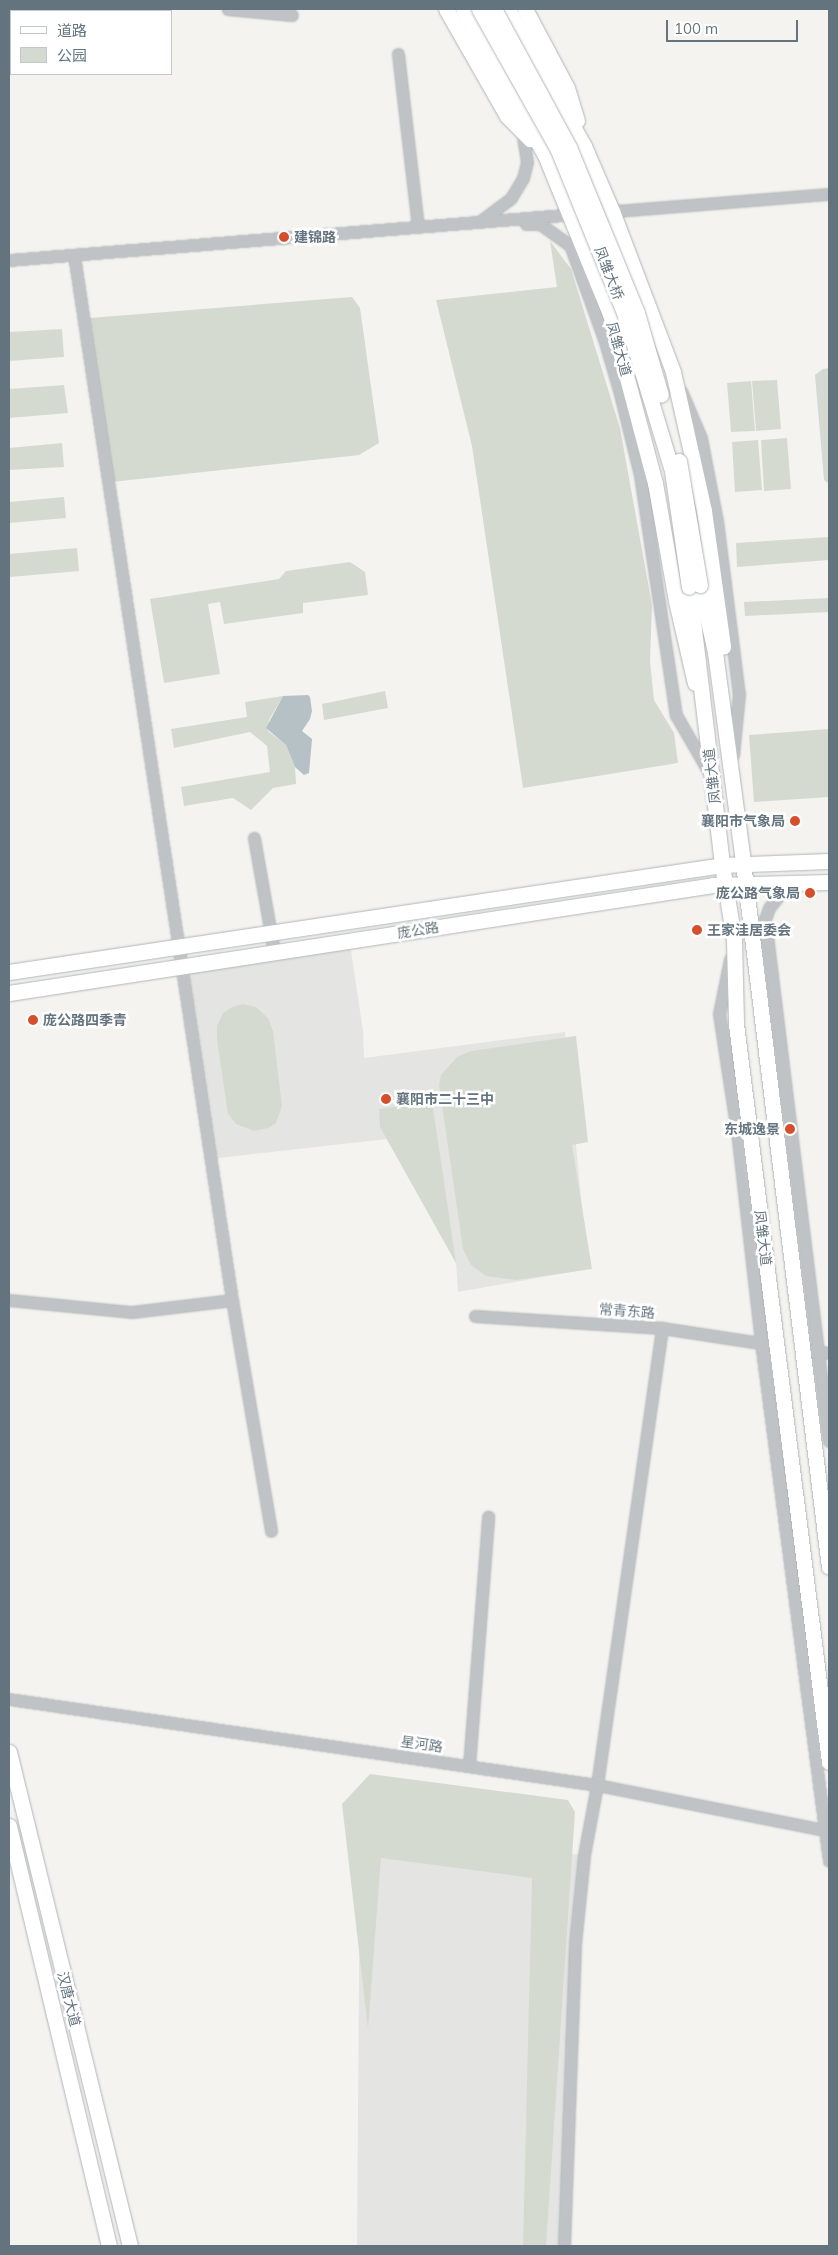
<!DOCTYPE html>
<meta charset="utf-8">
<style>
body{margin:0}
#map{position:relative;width:838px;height:2255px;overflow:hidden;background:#f4f3f0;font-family:Mulish,"Noto Sans SC",sans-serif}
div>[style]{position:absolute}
.built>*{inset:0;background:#e4e5e3}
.green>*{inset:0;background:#d5dad1}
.water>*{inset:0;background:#b5c1c5}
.roads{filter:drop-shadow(0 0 1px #b0b5b8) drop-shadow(0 0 1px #b0b5b8)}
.minor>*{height:11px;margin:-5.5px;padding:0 5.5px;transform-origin:5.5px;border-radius:5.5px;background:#bfc3c6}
.major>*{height:15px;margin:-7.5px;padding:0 7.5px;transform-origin:7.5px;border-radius:7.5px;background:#fff}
.bridges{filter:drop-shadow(0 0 1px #b0b5b8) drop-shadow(0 0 1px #b0b5b8)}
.major-bridge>*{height:15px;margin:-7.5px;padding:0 7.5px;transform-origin:7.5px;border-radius:7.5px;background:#fff}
.dots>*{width:14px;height:14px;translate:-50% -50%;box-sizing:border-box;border:2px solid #fff;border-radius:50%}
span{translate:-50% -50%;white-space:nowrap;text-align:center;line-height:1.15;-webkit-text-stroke:5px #fff;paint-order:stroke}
.poi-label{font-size:14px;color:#64747f;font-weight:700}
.left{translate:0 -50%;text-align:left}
.right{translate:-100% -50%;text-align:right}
.street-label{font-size:14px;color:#64747f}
.frame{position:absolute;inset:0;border:10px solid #64747f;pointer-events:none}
.legend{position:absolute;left:10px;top:10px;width:162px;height:65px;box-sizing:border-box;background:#fff;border:1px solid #c1c7cc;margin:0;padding:6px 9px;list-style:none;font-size:15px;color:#64747f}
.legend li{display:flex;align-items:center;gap:10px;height:25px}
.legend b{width:25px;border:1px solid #c1c7cc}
.scale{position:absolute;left:666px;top:20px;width:132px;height:22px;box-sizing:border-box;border:2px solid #64747f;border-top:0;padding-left:6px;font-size:15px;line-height:18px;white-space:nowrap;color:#64747f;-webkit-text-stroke:4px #fff;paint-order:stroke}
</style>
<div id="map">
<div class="built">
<div style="clip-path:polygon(350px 944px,363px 1031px,364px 1058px,565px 1032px,588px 1269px,458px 1292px,456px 1263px,387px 1139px,210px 1159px,181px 966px)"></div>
<div style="clip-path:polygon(360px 1836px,584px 1855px,564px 2246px,357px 2246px)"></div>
</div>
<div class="green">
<div style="clip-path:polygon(550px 241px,571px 269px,620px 428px,652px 605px,650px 661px,654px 700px,674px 733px,678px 763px,523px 788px,472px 446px,436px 300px,557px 287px)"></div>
<div style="clip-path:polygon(352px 297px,360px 308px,379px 443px,359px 455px,112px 482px,90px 318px)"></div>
<div style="clip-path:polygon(62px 329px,64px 357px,9px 361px,9px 332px)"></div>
<div style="clip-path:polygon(829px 368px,829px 484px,824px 480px,815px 375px,823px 369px)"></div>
<div style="clip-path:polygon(777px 380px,781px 429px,756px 431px,752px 381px)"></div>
<div style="clip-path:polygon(751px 381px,755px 431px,731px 432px,727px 383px)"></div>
<div style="clip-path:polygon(64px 385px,68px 413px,9px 418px,9px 389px)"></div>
<div style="clip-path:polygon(787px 438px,791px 489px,764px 491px,761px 440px)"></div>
<div style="clip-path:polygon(758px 440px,762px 490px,735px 492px,732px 442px)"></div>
<div style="clip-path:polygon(62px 443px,64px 467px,9px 470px,9px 448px)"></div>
<div style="clip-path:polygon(64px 497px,66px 518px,9px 523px,9px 502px)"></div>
<div style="clip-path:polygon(829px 537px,829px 560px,737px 567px,736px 543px)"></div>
<div style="clip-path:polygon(77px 548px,79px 571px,10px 577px,9px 554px)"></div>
<div style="clip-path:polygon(350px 562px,365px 572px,368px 595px,303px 603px,303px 613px,224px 624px,220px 602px,208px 604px,220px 674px,164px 683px,150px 599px,279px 579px,286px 571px)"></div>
<div style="clip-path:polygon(829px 598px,829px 612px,745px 616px,744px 602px)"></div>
<div style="clip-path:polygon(385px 691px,388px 708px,324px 720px,322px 704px)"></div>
<div style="clip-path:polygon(283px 696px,269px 720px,268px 731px,286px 745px,295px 767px,296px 784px,273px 788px,251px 810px,233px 798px,184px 806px,181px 787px,270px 772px,267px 746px,250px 732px,174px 748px,171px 729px,247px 717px,245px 702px)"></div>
<div style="clip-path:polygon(829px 729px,829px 797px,754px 802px,749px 735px)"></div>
<div style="clip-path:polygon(243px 1004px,256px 1007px,268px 1018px,273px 1031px,282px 1106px,276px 1123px,268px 1128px,254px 1131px,236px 1124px,228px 1114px,217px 1040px,217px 1026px,223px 1013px,232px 1007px)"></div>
<div style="clip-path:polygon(576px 1036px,588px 1142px,572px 1145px,592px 1269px,516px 1280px,486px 1276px,471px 1265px,463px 1249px,439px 1085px,441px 1075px,457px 1057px,471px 1051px)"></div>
<div style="clip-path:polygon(432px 1101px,456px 1263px,380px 1127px,379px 1109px)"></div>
<div style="clip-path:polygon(370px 1774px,568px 1800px,575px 1812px,546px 2246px,523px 2246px,532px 1878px,381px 1858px,368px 2029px,342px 1804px)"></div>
</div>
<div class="water">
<div style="clip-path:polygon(308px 695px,310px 697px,312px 711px,310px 719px,302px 731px,312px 739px,311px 751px,309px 773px,304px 775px,295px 767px,286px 745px,266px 728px,283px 696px)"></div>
</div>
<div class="roads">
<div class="minor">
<div style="left:228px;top:9px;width:64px;rotate:5.4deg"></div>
<div style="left:398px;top:54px;width:173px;rotate:83.4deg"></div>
<div style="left:604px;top:212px;width:226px;rotate:-4.6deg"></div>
<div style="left:482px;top:220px;width:36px;rotate:-37deg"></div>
<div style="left:511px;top:198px;width:23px;rotate:-59deg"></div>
<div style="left:523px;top:178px;width:16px;rotate:-76deg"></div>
<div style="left:527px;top:162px;width:32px;rotate:-99deg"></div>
<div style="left:526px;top:224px;width:14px"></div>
<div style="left:540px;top:224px;width:43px;rotate:35.5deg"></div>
<div style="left:570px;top:245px;width:100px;rotate:70.1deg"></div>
<div style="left:604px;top:339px;width:53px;rotate:73.6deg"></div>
<div style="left:619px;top:390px;width:88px;rotate:76.1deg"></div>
<div style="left:640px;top:475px;width:243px;rotate:81.5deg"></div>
<div style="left:676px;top:715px;width:68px;rotate:60deg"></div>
<div style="left:9px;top:260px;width:569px;rotate:-4.64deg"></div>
<div style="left:681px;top:391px;width:51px;rotate:66.9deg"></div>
<div style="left:701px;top:438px;width:85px;rotate:79.1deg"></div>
<div style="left:717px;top:521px;width:174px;rotate:82.8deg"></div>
<div style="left:739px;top:694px;width:61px;rotate:95.6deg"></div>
<div style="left:254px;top:838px;width:116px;rotate:80deg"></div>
<div style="left:800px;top:884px;width:22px;rotate:153deg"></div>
<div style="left:780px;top:894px;width:18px;rotate:128deg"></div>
<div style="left:769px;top:908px;width:12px;rotate:110deg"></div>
<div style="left:765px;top:919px;width:526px;rotate:83.01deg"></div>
<div style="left:730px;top:959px;width:56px;rotate:101.3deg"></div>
<div style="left:719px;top:1014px;width:118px;rotate:81.3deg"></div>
<div style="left:737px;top:1131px;width:213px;rotate:83.5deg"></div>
<div style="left:761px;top:1343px;width:522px;rotate:82.52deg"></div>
<div style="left:9px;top:1300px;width:124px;rotate:5.6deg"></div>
<div style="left:132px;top:1312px;width:101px;rotate:-6.8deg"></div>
<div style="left:232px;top:1300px;width:1057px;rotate:-98.6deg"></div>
<div style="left:232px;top:1300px;width:234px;rotate:80.4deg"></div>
<div style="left:475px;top:1316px;width:187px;rotate:3.7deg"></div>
<div style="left:662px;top:1328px;width:106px;rotate:8.7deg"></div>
<div style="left:811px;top:1351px;width:18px;rotate:6deg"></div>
<div style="left:9px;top:1699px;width:594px;rotate:8.32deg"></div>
<div style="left:597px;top:1785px;width:237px;rotate:11.2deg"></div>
<div style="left:469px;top:1766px;width:250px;rotate:-85.6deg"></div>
<div style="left:564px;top:2246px;width:302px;rotate:-87.9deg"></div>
<div style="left:575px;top:1944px;width:89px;rotate:-84.2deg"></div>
<div style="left:584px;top:1855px;width:71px;rotate:-79.5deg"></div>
<div style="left:597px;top:1785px;width:462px;rotate:-81.9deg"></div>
</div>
<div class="major">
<div style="left:446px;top:9px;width:123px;rotate:60.3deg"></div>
<div style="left:507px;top:116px;width:33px;rotate:45deg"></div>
<div style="left:463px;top:9px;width:167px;rotate:60.7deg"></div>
<div style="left:545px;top:155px;width:172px;rotate:67.8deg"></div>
<div style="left:610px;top:314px;width:175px;rotate:75.1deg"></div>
<div style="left:655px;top:483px;width:120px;rotate:79.9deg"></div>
<div style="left:676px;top:601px;width:84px;rotate:77deg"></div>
<div style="left:508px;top:9px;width:157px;rotate:61deg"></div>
<div style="left:584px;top:146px;width:71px;rotate:66.7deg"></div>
<div style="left:612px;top:211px;width:172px;rotate:69.2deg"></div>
<div style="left:673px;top:372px;width:142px;rotate:77.4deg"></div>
<div style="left:704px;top:511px;width:137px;rotate:82deg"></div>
<div style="left:525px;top:9px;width:89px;rotate:62deg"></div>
<div style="left:567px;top:88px;width:34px;rotate:73deg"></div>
<div style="left:700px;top:585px;width:69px;rotate:77.4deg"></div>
<div style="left:715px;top:652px;width:213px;rotate:82.4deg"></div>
<div style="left:743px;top:863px;width:709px;rotate:83.04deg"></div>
<div style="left:689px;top:587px;width:280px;rotate:83.2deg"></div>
<div style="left:722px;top:865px;width:76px;rotate:80.9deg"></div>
<div style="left:734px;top:940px;width:84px;rotate:88.6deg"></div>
<div style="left:736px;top:1024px;width:744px;rotate:82.82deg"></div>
<div style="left:9px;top:972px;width:721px;rotate:-8.53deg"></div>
<div style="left:722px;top:865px;width:107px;rotate:-2.1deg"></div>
<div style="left:9px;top:993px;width:712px;rotate:-8.72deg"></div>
<div style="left:713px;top:885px;width:116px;rotate:-1.5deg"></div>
<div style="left:9px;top:1752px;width:509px;rotate:76.24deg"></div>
<div style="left:9px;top:1826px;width:432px;rotate:76.6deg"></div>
</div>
</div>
<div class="bridges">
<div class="major-bridge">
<div style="left:479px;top:9px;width:162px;rotate:60.7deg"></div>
<div style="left:558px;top:150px;width:178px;rotate:67.9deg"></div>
<div style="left:625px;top:315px;width:163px;rotate:73.2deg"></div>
<div style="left:672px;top:471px;width:117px;rotate:81.7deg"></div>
<div style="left:494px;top:9px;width:157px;rotate:61.5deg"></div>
<div style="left:569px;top:147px;width:179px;rotate:67.7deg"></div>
<div style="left:637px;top:313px;width:85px;rotate:73.7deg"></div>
<div style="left:679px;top:461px;width:126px;rotate:80.4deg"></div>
</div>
</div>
<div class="dots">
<div style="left:284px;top:237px;background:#d64f2d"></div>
<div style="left:795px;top:821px;background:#d64f2d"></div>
<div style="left:810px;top:893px;background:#d64f2d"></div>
<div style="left:697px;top:930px;background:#d64f2d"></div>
<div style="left:33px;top:1020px;background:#d64f2d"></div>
<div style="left:386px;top:1099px;background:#d64f2d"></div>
<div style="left:790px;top:1129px;background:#d64f2d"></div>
</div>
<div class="poi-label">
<span class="left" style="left:294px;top:237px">建锦路</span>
<span class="right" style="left:785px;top:821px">襄阳市气象局</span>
<span class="right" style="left:800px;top:893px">庞公路气象局</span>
<span class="left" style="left:707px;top:930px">王家洼居委会</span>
<span class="left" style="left:43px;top:1020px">庞公路四季青</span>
<span class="left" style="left:396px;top:1099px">襄阳市二十三中</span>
<span class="right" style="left:780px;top:1129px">东城逸景</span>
</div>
<div class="street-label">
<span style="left:609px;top:273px;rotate:69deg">凤雏大桥</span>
<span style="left:619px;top:349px;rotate:74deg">凤雏大道</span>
<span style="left:712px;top:776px;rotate:-97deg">凤雏大道</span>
<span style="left:418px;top:930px;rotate:-9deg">庞公路</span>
<span style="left:763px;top:1238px;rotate:83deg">凤雏大道</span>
<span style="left:627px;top:1311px;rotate:4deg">常青东路</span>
<span style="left:422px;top:1744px;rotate:8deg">星河路</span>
<span style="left:69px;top:1999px;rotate:76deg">汉唐大道</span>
</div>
<div class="frame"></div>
<ul class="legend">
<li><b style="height:6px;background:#fff"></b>道路</li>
<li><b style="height:14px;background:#d5dad1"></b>公园</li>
</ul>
<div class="scale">100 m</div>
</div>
